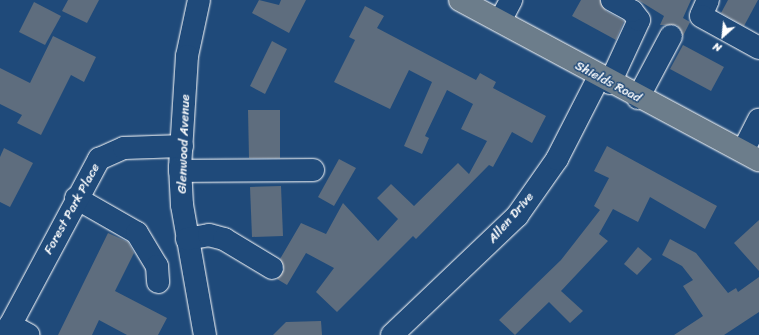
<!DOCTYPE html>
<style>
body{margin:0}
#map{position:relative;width:759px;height:335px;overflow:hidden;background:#1f4a7a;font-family:Sriracha,sans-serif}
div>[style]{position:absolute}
.building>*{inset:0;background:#5e6d7e}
.roads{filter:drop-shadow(0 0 1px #fff) drop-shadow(0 0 1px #fff)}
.minor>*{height:22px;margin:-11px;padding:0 11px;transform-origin:11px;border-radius:11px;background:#1f4a7a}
.major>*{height:22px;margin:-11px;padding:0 11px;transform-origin:11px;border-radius:11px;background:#6c7d8b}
span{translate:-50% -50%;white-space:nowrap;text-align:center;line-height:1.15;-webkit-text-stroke:3px #1f4a7a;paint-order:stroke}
.street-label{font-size:13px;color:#fff}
.north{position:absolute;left:703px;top:16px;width:40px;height:40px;-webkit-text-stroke:3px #1f4a7a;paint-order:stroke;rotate:207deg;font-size:11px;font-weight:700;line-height:16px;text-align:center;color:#fff}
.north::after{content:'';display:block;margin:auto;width:14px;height:18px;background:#fff;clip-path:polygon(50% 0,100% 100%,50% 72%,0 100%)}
</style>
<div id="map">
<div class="building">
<div style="clip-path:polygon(68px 0,99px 0,87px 23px,62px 11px)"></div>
<div style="clip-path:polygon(259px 0,279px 5px,281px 0,306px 0,289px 33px,252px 13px)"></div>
<div style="clip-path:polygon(581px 0,600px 0,606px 11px,624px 21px,616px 40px,572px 16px)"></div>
<div style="clip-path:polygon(638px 0,691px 0,683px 18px,690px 22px,683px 36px,677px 25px,660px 25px,664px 16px)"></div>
<div style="clip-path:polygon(728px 0,758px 0,744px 26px,721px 13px)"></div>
<div style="clip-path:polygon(34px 2px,61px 16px,45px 45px,19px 32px)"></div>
<div style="clip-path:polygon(365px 6px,384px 16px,377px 28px,476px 80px,480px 73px,496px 82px,493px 88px,546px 116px,532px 143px,512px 132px,493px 167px,489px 165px,416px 239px,413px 236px,337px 312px,316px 292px,334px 268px,306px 253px,287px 285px,277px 279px,284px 269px,280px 259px,301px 223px,326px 234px,343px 203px,378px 241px,398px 219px,377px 198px,391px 184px,414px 206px,458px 163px,469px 174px,487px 141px,461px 129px,473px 104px,447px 90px,425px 136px,429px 138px,422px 154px,404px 146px,432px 82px,409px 70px,390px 109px,334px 82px,355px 40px,349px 37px)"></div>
<div style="clip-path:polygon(53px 36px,96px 57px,84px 82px,71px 75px,41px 135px,17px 123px,22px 115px,0 104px,0 68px,30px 83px)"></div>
<div style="clip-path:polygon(272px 41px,287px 49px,265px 94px,250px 86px)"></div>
<div style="clip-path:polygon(683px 45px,724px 67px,711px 91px,670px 69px)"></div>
<div style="clip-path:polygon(248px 110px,280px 110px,280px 158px,249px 158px)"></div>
<div style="clip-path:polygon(607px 146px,717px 206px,705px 229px,650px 197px,638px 222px,613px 209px,599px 234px,608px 241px,561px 291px,583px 311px,570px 323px,549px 302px,515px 335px,499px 320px,561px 260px,600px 210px,594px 206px,609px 178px,594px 171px)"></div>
<div style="clip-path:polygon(4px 148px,33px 163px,10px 207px,0 202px,0 157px)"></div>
<div style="clip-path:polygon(339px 159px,356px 168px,334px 206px,318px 197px)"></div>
<div style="clip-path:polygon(281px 186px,283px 236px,252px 237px,250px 187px)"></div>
<div style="clip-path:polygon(759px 220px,759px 271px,734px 243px)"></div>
<div style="clip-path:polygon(108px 233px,128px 242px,134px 253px,115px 291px,167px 318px,158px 335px,127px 335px,99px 320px,92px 335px,58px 335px)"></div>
<div style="clip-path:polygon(670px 239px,696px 253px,728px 293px,736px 288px,738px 292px,759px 277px,759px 312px,724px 335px,674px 335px,703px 316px,683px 286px,693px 280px,682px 266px,662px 255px)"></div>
<div style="clip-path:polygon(638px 247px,652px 259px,637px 275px,624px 264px)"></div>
<div style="clip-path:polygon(321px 321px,322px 335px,273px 335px,286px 322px)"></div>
</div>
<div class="roads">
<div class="minor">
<div style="left:199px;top:0;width:57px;rotate:102.1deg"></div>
<div style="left:187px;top:56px;width:111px;rotate:93.6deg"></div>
<div style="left:180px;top:167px;width:38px;rotate:87deg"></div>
<div style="left:182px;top:205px;width:132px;rotate:80deg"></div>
<div style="left:708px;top:0;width:17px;rotate:114deg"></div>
<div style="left:701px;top:16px;width:66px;rotate:28.9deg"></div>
<div style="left:500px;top:21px;width:24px;rotate:-62deg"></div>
<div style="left:610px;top:83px;width:69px;rotate:-65.3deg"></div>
<div style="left:639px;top:20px;width:11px;rotate:-128deg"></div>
<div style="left:632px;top:11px;width:23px;rotate:-151deg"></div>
<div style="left:638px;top:98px;width:70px;rotate:-62deg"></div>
<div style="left:743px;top:151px;width:35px;rotate:-63deg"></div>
<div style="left:180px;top:171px;width:133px;rotate:-0.4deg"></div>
<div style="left:76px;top:198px;width:70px;rotate:29.8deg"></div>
<div style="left:137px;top:233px;width:39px;rotate:59deg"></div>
<div style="left:157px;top:266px;width:16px;rotate:86deg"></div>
<div style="left:187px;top:239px;width:22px;rotate:-10deg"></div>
<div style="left:209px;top:235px;width:16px;rotate:15deg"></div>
<div style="left:224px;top:239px;width:56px;rotate:31.1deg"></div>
<div style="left:10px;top:325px;width:21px;rotate:28deg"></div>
<div style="left:5px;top:335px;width:200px;rotate:-61.9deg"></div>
<div style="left:99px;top:159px;width:27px;rotate:-24deg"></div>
<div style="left:124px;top:148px;width:58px;rotate:-2deg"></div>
<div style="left:392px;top:335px;width:173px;rotate:-43.6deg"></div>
<div style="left:517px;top:216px;width:70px;rotate:-54.9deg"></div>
<div style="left:557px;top:159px;width:92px;rotate:-62.9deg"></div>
</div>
<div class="major">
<div style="left:460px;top:0;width:339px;rotate:28.2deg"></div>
</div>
</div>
<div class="street-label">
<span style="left:608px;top:82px;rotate:28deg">Shields Road</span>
<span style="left:184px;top:144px;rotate:-88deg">Glenwood Avenue</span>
<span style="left:72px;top:209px;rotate:-61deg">Forest Park Place</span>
<span style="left:511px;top:218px;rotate:-49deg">Allen Drive</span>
</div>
<div class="north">N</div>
</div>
